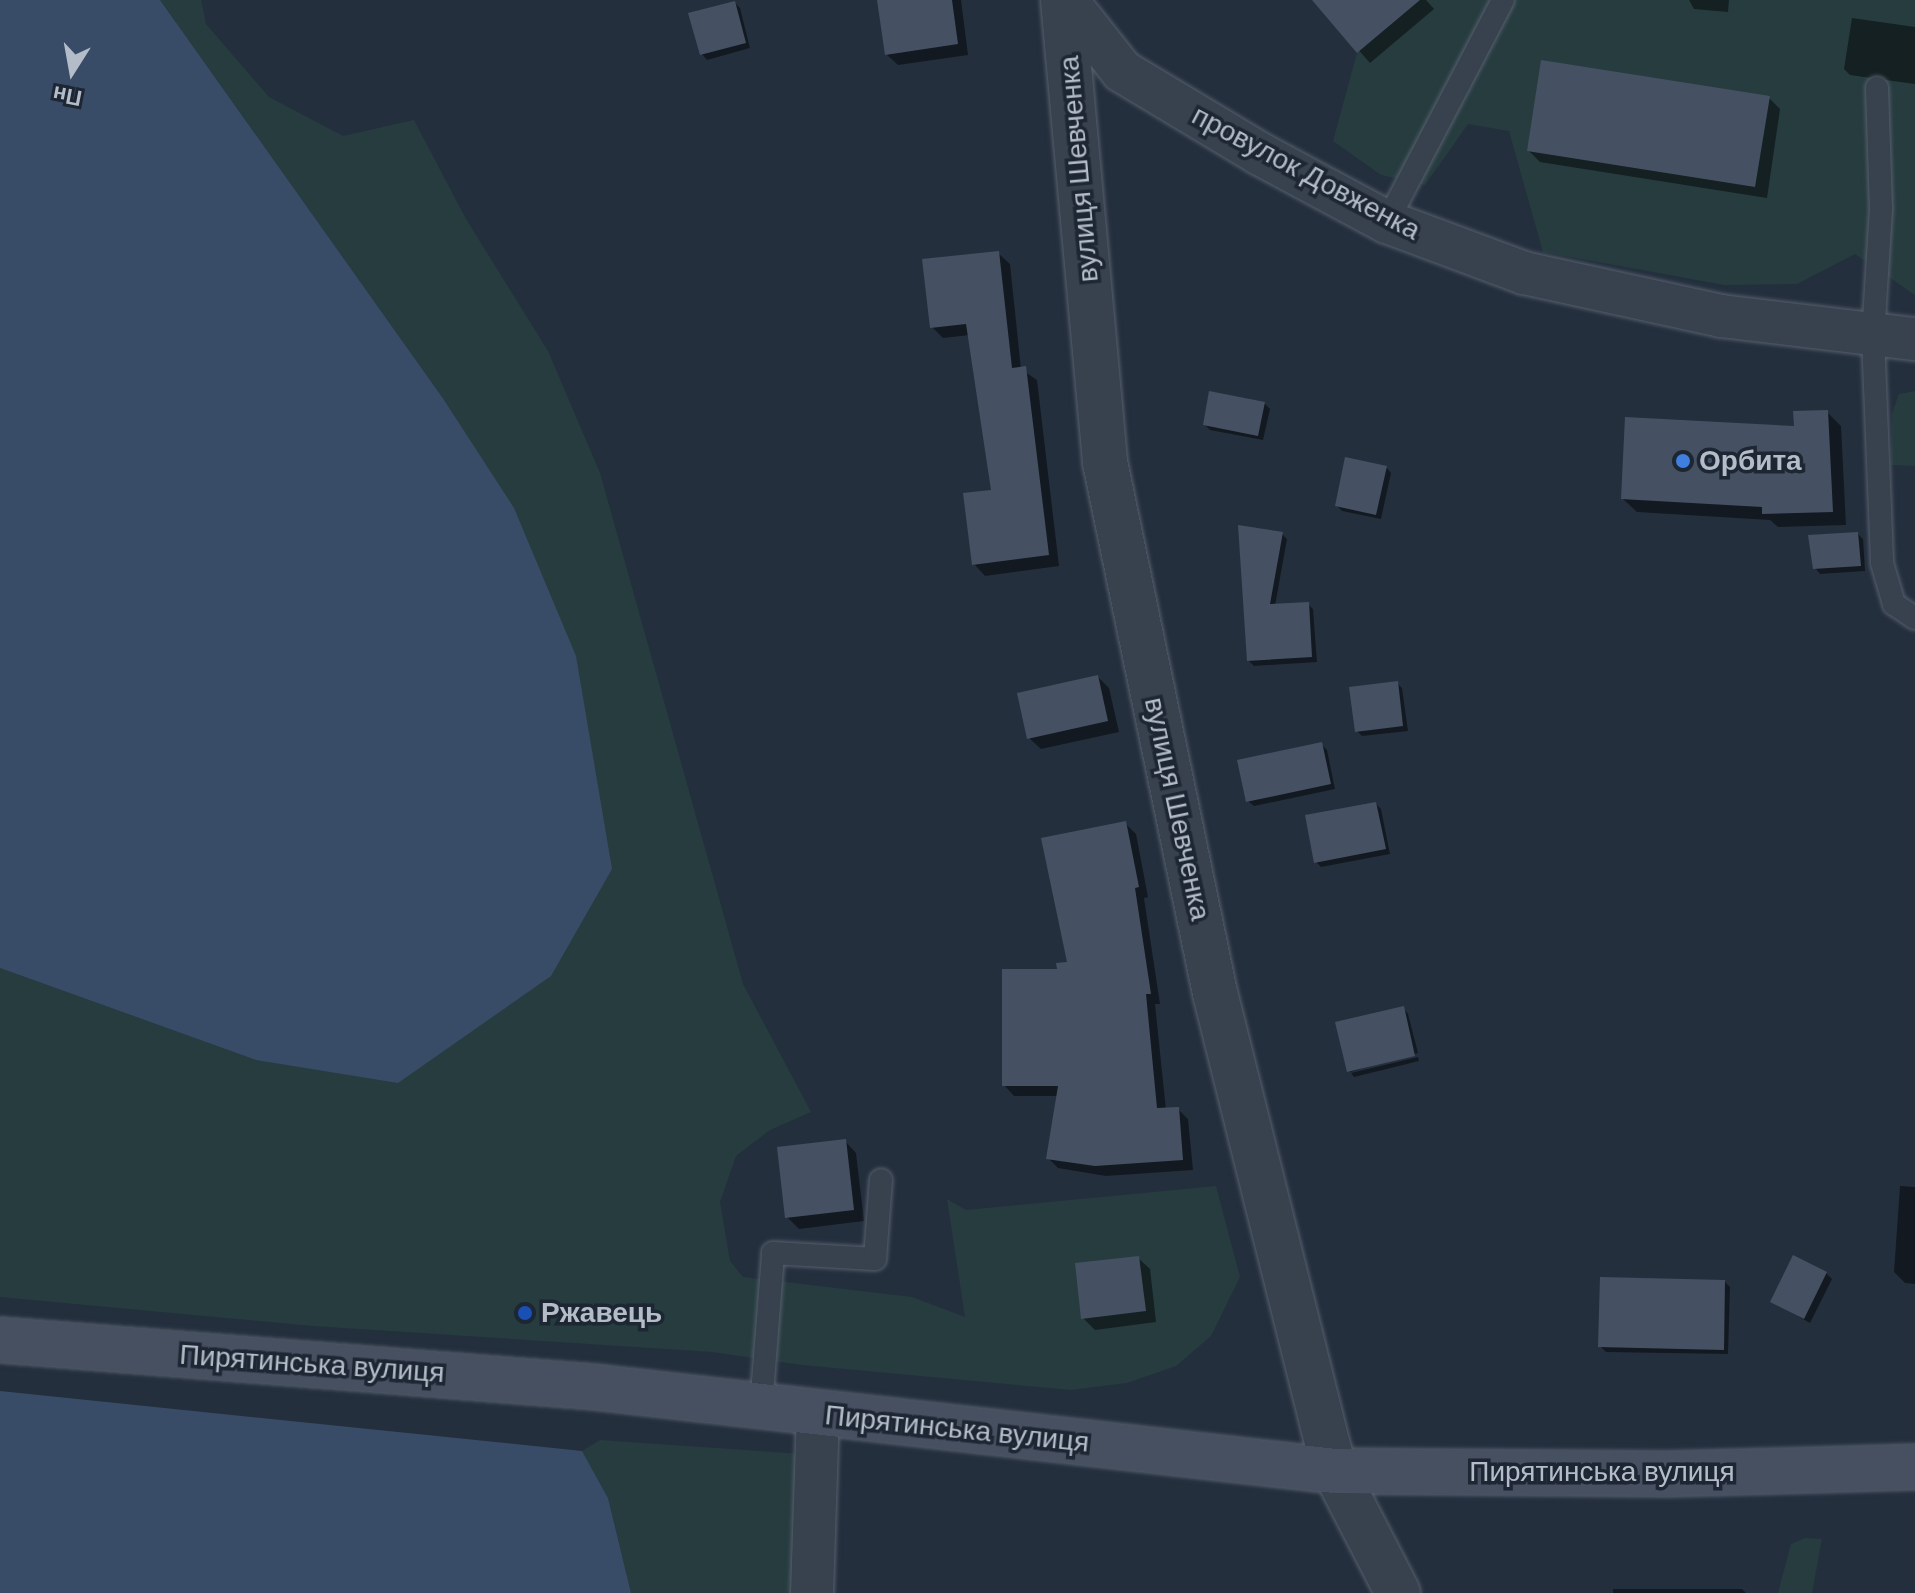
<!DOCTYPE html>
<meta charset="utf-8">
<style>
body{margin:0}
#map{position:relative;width:1915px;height:1593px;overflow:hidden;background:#242f3e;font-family:"DM Sans",sans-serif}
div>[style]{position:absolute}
.green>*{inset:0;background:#263c3f}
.water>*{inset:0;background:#394c67}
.shadow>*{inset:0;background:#0007}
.building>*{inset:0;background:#455162}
.roads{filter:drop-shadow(0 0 2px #565f6c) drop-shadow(0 0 2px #565f6c)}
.service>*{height:22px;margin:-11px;padding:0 11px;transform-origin:11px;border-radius:11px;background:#38414e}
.minor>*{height:42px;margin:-21px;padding:0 21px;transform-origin:21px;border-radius:21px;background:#38414e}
.tertiary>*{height:44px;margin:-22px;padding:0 22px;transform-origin:22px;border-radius:22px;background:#38414e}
.secondary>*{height:44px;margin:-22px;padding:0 22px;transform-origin:22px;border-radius:22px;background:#465061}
.dots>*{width:22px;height:22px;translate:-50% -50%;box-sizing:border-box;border:4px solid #1d2633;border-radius:50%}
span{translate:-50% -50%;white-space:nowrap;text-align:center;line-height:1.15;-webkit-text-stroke:7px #1d2633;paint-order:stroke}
.street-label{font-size:28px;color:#b4bcc9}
.poi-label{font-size:28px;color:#b4bcc9;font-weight:700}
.left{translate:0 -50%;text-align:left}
.north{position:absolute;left:32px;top:32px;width:80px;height:80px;-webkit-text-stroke:6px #1d2633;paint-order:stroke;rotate:191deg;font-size:22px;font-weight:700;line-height:32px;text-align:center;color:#b4bcc9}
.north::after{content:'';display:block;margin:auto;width:28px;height:36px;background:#b4bcc9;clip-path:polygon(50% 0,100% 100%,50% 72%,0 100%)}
</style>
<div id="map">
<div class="green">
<div style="clip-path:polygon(160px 0,201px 0,206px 24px,269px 97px,343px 136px,414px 120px,466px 219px,548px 351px,600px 473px,743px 984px,811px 1112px,770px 1130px,736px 1156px,720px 1202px,730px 1261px,743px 1277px,912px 1297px,965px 1317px,947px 1199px,966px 1210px,1216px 1186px,1240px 1277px,1211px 1336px,1176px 1366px,1127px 1383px,1071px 1390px,802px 1365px,712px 1352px,313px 1326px,0 1297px,0 968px,256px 1060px,442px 397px)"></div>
<div style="clip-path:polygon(1420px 0,1915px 0,1915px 295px,1855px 254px,1797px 284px,1724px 285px,1543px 252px,1509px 131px,1468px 124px,1425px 185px,1381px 175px,1333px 141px,1357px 53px)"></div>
<div style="clip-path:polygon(1915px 391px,1915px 466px,1891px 465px,1892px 413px,1899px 394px)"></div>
<div style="clip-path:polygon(600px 1440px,802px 1454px,801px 1593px,631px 1593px,608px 1498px,582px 1451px)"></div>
<div style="clip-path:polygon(1805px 1538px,1822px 1539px,1812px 1593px,1778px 1593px,1791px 1544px)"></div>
</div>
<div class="water">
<div style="clip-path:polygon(0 0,160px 0,442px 397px,514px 508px,576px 656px,612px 869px,551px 976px,398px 1083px,256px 1060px,0 968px)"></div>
<div style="clip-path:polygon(0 1391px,582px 1451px,608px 1498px,631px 1593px,0 1593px)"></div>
</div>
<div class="shadow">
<div style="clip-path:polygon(881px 0,961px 0,968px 55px,898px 65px,886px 54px)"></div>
<div style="clip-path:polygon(1315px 0,1426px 0,1434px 9px,1370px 63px)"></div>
<div style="clip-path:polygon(1689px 0,1729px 0,1728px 12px,1694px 9px)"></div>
<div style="clip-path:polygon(735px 3px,740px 8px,750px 48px,707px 60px,702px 54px)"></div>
<div style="clip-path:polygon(1852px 18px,1915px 27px,1915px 84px,1850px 75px,1844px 69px)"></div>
<div style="clip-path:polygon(1769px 98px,1780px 109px,1767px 198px,1540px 162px,1529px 151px)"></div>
<div style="clip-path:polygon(998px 253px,1010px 264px,1021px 369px,1037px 380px,1059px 566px,985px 576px,974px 564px,994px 491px,970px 335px,943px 338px,932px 327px)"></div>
<div style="clip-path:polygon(1264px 403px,1270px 409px,1263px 440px,1210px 430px,1205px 425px)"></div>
<div style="clip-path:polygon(1827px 412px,1841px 426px,1846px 525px,1778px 527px,1770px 520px,1637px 512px,1623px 499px)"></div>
<div style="clip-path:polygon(1386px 467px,1391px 473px,1381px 519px,1342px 511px,1337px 506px)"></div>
<div style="clip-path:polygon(1282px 534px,1287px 539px,1275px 606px,1308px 604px,1313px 609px,1317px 662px,1254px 666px,1249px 661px)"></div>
<div style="clip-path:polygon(1858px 534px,1863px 539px,1865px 571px,1820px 574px,1815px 568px)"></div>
<div style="clip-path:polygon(1098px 677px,1109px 688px,1119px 732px,1041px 749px,1029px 738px)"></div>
<div style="clip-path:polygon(1397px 683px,1402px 688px,1408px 731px,1362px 736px,1357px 731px)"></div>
<div style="clip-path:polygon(1321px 744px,1327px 750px,1335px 789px,1254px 806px,1248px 801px)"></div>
<div style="clip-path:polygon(1376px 804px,1381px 809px,1390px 854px,1321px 867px,1316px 862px)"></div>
<div style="clip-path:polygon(1125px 823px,1136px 834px,1148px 897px,1144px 898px,1160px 1004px,1155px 1004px,1166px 1110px,1178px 1109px,1188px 1119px,1193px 1170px,1106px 1176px,1058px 1168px,1048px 1158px,1059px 1096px,1014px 1096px,1004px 1085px,1059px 971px,1070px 963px)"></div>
<div style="clip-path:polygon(1403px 1008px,1408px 1014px,1418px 1053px,1350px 1072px,1337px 1024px)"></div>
<div style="clip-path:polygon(1418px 1057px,1419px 1061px,1354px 1077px,1351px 1073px)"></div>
<div style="clip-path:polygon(845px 1141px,856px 1153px,864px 1221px,799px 1229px,787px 1217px)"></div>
<div style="clip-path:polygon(1900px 1186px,1915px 1187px,1915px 1284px,1905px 1283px,1894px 1272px)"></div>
<div style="clip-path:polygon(1138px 1258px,1150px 1269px,1156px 1322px,1095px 1330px,1083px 1318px)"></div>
<div style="clip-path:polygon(1826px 1273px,1832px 1279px,1810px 1323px,1772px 1302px)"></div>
<div style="clip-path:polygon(1725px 1282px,1730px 1287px,1728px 1354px,1606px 1352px,1600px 1346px)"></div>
<div style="clip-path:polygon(1613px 1589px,1742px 1589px,1746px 1593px,1613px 1593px)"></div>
</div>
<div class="building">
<div style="clip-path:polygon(877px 0,952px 0,958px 44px,885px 55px)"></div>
<div style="clip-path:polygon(1312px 0,1420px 0,1357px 53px)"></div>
<div style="clip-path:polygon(735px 1px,746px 43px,700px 55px,688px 13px)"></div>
<div style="clip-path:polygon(1541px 60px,1770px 96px,1755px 187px,1527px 151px)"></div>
<div style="clip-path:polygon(999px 251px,1012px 368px,1026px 366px,1049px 555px,972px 565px,963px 493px,991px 490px,966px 324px,930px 328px,922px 259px)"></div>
<div style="clip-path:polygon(1209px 391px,1265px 402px,1258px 436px,1203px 425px)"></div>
<div style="clip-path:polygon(1828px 410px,1833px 512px,1762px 514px,1762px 507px,1621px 499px,1625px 417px,1794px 426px,1793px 411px)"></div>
<div style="clip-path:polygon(1345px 457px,1387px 466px,1376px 515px,1335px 506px)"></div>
<div style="clip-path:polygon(1238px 525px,1283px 532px,1270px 604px,1309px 602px,1312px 657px,1247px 661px)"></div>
<div style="clip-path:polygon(1858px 532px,1861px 566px,1813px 569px,1808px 535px)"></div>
<div style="clip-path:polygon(1098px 675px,1108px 721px,1027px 739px,1017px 693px)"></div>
<div style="clip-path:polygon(1398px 681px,1403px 726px,1355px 732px,1349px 687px)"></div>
<div style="clip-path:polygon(1322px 742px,1331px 784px,1246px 802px,1237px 760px)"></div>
<div style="clip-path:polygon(1376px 802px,1386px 849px,1314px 863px,1305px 815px)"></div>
<div style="clip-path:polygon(1126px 821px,1139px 887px,1135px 888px,1151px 994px,1146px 994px,1157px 1108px,1179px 1107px,1183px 1160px,1095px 1166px,1046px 1159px,1058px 1086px,1002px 1086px,1002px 969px,1057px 969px,1056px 963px,1067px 962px,1041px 838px)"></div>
<div style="clip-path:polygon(1404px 1006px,1415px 1056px,1347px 1072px,1335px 1022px)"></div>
<div style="clip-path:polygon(846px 1139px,854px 1210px,785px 1218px,777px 1147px)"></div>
<div style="clip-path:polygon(1793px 1255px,1827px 1272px,1804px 1319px,1770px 1302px)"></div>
<div style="clip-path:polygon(1139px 1256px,1146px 1311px,1081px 1319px,1075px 1263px)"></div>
<div style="clip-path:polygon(1600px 1277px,1725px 1280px,1724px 1350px,1598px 1347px)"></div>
</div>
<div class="roads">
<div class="service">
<div style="left:1877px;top:88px;width:121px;rotate:88.1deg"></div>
<div style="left:1881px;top:209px;width:127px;rotate:93.6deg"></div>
<div style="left:1873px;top:336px;width:227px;rotate:87.7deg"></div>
<div style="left:1882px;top:563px;width:43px;rotate:73.7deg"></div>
<div style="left:1894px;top:604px;width:25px;rotate:34deg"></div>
<div style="left:1387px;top:222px;width:250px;rotate:-62.4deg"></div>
<div style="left:761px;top:1407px;width:154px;rotate:-85.5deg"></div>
<div style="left:773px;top:1253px;width:102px;rotate:3.4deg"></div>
<div style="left:875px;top:1259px;width:79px;rotate:-85.7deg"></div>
</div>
<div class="minor">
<div style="left:1066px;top:0;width:90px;rotate:51.7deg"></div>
<div style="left:1122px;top:71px;width:161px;rotate:31deg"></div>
<div style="left:1260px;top:154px;width:144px;rotate:28.2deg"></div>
<div style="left:1387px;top:222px;width:146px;rotate:20.4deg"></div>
<div style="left:1524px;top:273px;width:202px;rotate:12.3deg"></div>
<div style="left:1721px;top:316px;width:195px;rotate:6.8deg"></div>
<div style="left:812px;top:1593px;width:179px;rotate:-88.1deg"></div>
</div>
<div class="tertiary">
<div style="left:1063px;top:0;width:464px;rotate:84.8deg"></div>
<div style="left:1105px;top:462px;width:542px;rotate:78.3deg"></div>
<div style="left:1215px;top:993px;width:467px;rotate:76deg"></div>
<div style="left:1328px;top:1446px;width:26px;rotate:74deg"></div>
<div style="left:1335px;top:1471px;width:137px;rotate:62.7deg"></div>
</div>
<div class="secondary">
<div style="left:0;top:1340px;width:596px;rotate:4.52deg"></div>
<div style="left:594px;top:1387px;width:746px;rotate:6.47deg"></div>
<div style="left:1335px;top:1471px;width:333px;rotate:0.5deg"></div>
<div style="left:1668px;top:1474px;width:247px;rotate:-1.6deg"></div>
</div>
</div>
<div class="dots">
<div style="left:1683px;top:461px;background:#3f7fe0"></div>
<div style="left:525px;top:1313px;background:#1a4fb4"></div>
</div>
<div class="street-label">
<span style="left:1079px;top:169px;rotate:-95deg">вулиця Шевченка</span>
<span style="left:1306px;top:173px;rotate:28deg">провулок Довженка</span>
<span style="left:1177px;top:809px;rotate:78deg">вулиця Шевченка</span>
<span style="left:312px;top:1364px;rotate:4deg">Пирятинська вулиця</span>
<span style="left:957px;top:1429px;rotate:6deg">Пирятинська вулиця</span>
<span style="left:1602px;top:1472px">Пирятинська вулиця</span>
</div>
<div class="poi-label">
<span class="left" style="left:1699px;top:461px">Орбита</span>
<span class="left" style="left:541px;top:1313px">Ржавець</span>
</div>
<div class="north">Пн</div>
</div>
